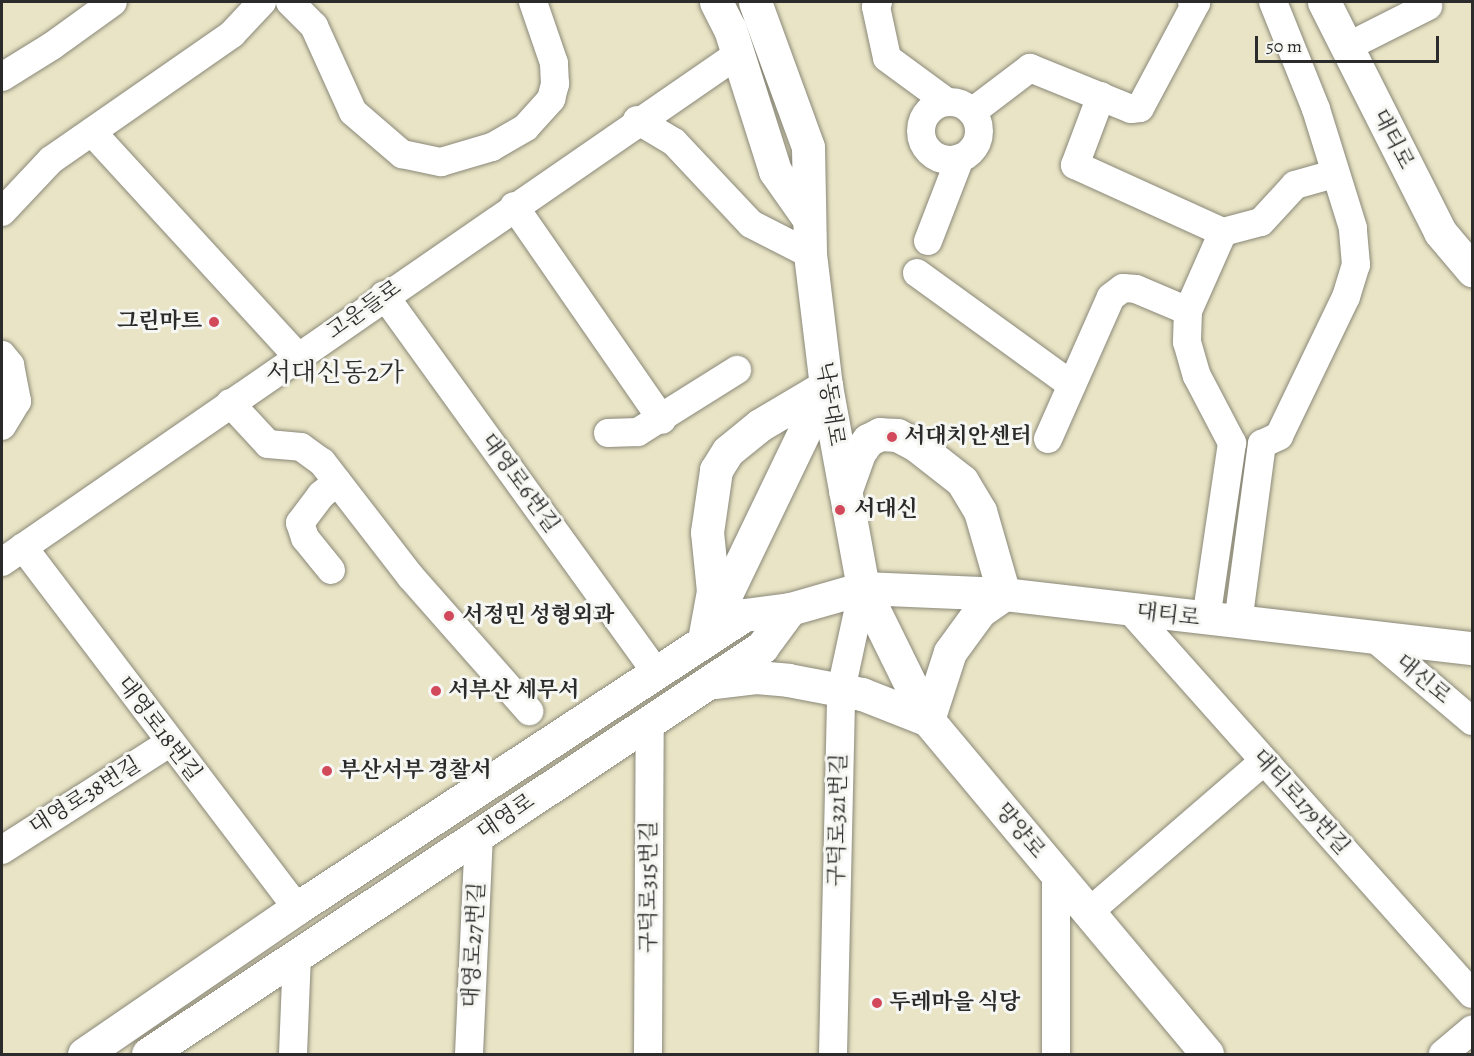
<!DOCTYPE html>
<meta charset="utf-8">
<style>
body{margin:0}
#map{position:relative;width:1474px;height:1056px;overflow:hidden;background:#e9e4c5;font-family:Alegreya,"Noto Serif KR",serif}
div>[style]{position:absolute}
.roads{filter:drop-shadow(0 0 2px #8a8878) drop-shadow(0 0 2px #8a8878)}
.minor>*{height:28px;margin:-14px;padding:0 14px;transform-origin:14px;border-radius:14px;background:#fff}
.minor>.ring{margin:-14px;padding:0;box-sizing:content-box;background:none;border:28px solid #fff;border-radius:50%}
.major>*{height:33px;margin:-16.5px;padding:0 16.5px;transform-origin:16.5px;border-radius:16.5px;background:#fff}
.dots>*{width:16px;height:16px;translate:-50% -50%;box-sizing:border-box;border:3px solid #f6f6f2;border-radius:50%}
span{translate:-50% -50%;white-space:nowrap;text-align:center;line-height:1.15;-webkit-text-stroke:6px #f6f6f2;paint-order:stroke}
.street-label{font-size:22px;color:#2b2b2b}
.poi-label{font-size:22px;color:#2b2b2b;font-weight:700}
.right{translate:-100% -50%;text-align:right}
.left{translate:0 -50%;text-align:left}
.quarter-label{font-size:26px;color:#2b2b2b}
.frame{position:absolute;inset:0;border:3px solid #2b2b2b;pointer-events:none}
.scale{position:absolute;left:1255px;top:36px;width:184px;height:27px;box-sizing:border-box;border:3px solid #2b2b2b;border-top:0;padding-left:8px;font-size:18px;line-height:21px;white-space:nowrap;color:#2b2b2b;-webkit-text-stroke:4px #f6f6f2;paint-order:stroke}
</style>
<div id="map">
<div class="roads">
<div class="minor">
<div style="left:290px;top:2px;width:34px;rotate:45deg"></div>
<div style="left:314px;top:26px;width:94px;rotate:65.6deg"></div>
<div style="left:353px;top:112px;width:65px;rotate:40.6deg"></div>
<div style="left:402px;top:154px;width:40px;rotate:12deg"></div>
<div style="left:441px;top:162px;width:53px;rotate:-16.4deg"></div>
<div style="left:492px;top:147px;width:39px;rotate:-30deg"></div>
<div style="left:526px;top:127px;width:38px;rotate:-48deg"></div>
<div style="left:551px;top:99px;width:16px;rotate:-75deg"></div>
<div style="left:555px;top:84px;width:21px;rotate:-93deg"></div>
<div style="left:554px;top:63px;width:65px;rotate:-109deg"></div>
<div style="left:878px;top:2px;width:5px;rotate:112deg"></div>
<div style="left:876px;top:7px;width:52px;rotate:77.8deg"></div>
<div style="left:887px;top:58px;width:74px;rotate:36.3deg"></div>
<div style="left:1347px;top:47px;width:91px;rotate:-26.8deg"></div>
<div style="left:2px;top:77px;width:59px;rotate:-31.8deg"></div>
<div style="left:52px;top:46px;width:75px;rotate:-35.8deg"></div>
<div style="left:1101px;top:96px;width:74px;rotate:110.6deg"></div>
<div style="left:1075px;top:165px;width:162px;rotate:24.4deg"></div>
<div style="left:1223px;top:232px;width:86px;rotate:113.9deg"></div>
<div style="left:1188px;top:311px;width:31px;rotate:92deg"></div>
<div style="left:1187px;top:342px;width:35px;rotate:74deg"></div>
<div style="left:1197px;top:376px;width:76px;rotate:62.4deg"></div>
<div style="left:1232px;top:443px;width:178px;rotate:98.4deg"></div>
<div class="ring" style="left:921px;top:102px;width:30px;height:30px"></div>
<div style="left:972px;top:112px;width:73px;rotate:-37.2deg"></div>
<div style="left:1030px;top:68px;width:109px;rotate:22.1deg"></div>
<div style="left:1131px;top:109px;width:9px;rotate:-6deg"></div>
<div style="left:1140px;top:108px;width:119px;rotate:-61.9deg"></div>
<div style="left:1196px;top:3px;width:4px;rotate:-166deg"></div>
<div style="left:637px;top:120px;width:43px;rotate:30.7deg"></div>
<div style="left:674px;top:142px;width:112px;rotate:46.8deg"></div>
<div style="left:751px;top:224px;width:66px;rotate:27deg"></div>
<div style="left:92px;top:132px;width:305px;rotate:47.5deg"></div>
<div style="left:514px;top:206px;width:260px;rotate:55.3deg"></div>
<div style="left:2px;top:212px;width:71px;rotate:-46.7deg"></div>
<div style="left:51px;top:160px;width:221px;rotate:-34.8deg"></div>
<div style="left:232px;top:34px;width:44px;rotate:-46.8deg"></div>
<div style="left:1223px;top:232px;width:39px;rotate:-15deg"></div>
<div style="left:1261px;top:222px;width:50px;rotate:-47.4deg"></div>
<div style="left:1295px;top:185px;width:41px;rotate:-15.8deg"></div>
<div style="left:928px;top:241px;width:89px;rotate:-68.9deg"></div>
<div style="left:917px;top:273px;width:191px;rotate:35.9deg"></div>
<div style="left:384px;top:295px;width:463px;rotate:54.2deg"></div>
<div style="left:2px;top:355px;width:13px;rotate:51deg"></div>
<div style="left:10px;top:365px;width:37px;rotate:79deg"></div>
<div style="left:17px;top:401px;width:29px;rotate:121deg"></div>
<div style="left:230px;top:403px;width:56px;rotate:47.2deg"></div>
<div style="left:268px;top:444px;width:33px;rotate:5deg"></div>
<div style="left:301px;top:447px;width:26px;rotate:36deg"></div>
<div style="left:322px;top:462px;width:145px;rotate:52.3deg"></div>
<div style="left:411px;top:577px;width:179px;rotate:48.6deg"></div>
<div style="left:608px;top:433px;width:30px;rotate:-2deg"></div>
<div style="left:638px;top:432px;width:117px;rotate:-32.1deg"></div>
<div style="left:1048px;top:439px;width:155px;rotate:-66.1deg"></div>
<div style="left:1111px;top:297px;width:15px;rotate:-37deg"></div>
<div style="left:1123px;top:288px;width:13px;rotate:4deg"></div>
<div style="left:1136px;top:289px;width:56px;rotate:22.9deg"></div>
<div style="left:23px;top:547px;width:453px;rotate:52.8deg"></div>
<div style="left:2px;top:562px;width:894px;rotate:-34.61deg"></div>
<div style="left:331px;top:570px;width:41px;rotate:-129.1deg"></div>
<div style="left:305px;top:538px;width:16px;rotate:-108deg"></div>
<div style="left:300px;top:523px;width:35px;rotate:-53deg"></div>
<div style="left:321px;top:495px;width:21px;rotate:-39deg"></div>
<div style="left:1130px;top:610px;width:514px;rotate:48.31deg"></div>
<div style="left:1238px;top:623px;width:181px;rotate:-82.4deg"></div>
<div style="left:1262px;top:444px;width:19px;rotate:-25deg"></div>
<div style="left:1279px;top:436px;width:154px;rotate:-64.3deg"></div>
<div style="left:1346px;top:297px;width:34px;rotate:-73deg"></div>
<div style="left:1356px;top:265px;width:37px;rotate:-95deg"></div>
<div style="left:1353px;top:228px;width:125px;rotate:-107.3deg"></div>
<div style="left:1316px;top:109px;width:115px;rotate:-111.9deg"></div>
<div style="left:1373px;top:637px;width:130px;rotate:40.3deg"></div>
<div style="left:2px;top:850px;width:198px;rotate:-32.6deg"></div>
<div style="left:1089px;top:912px;width:231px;rotate:-40.8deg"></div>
<div style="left:293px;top:1054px;width:100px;rotate:-87.7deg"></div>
<div style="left:469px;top:1054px;width:219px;rotate:-87.4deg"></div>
<div style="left:648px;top:1054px;width:334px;rotate:-89.7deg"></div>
<div style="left:833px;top:1054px;width:364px;rotate:-88.7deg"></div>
<div style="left:841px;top:690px;width:104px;rotate:-77.8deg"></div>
<div style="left:1056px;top:1054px;width:181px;rotate:-90deg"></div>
<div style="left:1443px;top:1054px;width:38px;rotate:-40deg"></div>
</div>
<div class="major">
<div style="left:716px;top:2px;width:30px;rotate:63deg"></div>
<div style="left:730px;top:29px;width:149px;rotate:72.4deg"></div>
<div style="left:775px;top:171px;width:57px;rotate:54.9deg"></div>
<div style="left:755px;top:2px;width:154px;rotate:69.9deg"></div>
<div style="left:808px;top:147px;width:107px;rotate:88.9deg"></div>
<div style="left:810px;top:254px;width:133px;rotate:83.1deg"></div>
<div style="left:826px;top:386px;width:205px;rotate:79.6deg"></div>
<div style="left:863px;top:588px;width:147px;rotate:63.8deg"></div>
<div style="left:928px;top:720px;width:435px;rotate:50.1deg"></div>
<div style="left:1324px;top:2px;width:258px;rotate:63.2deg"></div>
<div style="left:1440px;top:232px;width:50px;rotate:49.9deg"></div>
<div style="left:715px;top:617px;width:256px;rotate:-64.3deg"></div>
<div style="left:704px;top:640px;width:50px;rotate:-79.6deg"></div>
<div style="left:713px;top:591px;width:59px;rotate:-95.8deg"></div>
<div style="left:707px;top:532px;width:63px;rotate:-81.7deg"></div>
<div style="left:716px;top:470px;width:22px;rotate:-58deg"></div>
<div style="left:728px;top:451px;width:41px;rotate:-39.1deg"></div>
<div style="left:760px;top:425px;width:77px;rotate:-30.6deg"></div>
<div style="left:714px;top:682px;width:42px;rotate:-6.8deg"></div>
<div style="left:756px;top:677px;width:32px;rotate:5deg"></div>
<div style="left:788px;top:680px;width:75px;rotate:10.7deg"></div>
<div style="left:862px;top:694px;width:71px;rotate:21.5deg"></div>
<div style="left:928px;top:720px;width:71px;rotate:-72.1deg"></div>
<div style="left:950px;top:652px;width:51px;rotate:-53.8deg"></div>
<div style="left:980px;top:611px;width:29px;rotate:-35deg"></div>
<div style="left:1004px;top:594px;width:86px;rotate:-106.1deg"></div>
<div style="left:980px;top:511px;width:35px;rotate:-121deg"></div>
<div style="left:962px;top:481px;width:58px;rotate:-142deg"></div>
<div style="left:916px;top:445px;width:21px;rotate:-152deg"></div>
<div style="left:897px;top:435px;width:17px;rotate:-177deg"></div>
<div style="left:880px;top:434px;width:13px;rotate:153deg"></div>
<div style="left:868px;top:440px;width:16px;rotate:125deg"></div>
<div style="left:859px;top:453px;width:41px;rotate:109.7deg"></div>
<div style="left:84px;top:1054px;width:258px;rotate:-34.4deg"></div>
<div style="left:297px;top:908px;width:534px;rotate:-33.24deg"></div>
<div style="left:744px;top:615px;width:46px;rotate:-7.4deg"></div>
<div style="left:790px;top:609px;width:76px;rotate:-16deg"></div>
<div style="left:863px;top:588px;width:141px;rotate:2.4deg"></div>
<div style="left:1004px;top:594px;width:471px;rotate:6.6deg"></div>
<div style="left:148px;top:1054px;width:737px;rotate:-33.54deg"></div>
<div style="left:762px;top:647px;width:47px;rotate:-53.6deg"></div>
</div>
</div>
<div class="dots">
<div style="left:214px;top:322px;background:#d1495b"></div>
<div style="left:892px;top:437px;background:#d1495b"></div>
<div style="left:840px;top:510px;background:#d1495b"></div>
<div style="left:449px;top:616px;background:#d1495b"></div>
<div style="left:436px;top:691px;background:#d1495b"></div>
<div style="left:327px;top:771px;background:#d1495b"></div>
<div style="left:877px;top:1003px;background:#d1495b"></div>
</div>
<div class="street-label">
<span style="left:1393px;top:139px;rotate:63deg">대티로</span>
<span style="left:364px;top:310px;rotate:-35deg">고운들로</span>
<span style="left:830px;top:404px;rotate:81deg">낙동대로</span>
<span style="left:520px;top:483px;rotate:54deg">대영로6번길</span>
<span style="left:1168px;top:615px;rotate:7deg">대티로</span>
<span style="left:1423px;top:679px;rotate:40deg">대신로</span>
<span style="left:159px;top:729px;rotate:53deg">대영로18번길</span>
<span style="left:85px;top:796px;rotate:-32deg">대영로38번길</span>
<span style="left:1301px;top:802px;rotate:48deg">대티로179번길</span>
<span style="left:506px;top:817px;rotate:-34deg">대영로</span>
<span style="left:838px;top:820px;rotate:-89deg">구덕로321번길</span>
<span style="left:1020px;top:831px;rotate:50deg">망양로</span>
<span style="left:649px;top:887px;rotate:-90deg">구덕로315번길</span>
<span style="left:474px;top:945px;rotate:-87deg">대영로27번길</span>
</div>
<div class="poi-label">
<span class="right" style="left:202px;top:322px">그린마트</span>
<span class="left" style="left:904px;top:437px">서대치안센터</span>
<span class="left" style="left:854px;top:510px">서대신</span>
<span class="left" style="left:462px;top:616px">서정민 성형외과</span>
<span class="left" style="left:448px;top:691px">서부산 세무서</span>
<span class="left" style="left:339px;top:771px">부산서부 경찰서</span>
<span class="left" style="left:889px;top:1003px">두레마을 식당</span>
</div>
<div class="quarter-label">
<span style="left:335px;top:373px">서대신동2가</span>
</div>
<div class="frame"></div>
<div class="scale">50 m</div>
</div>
